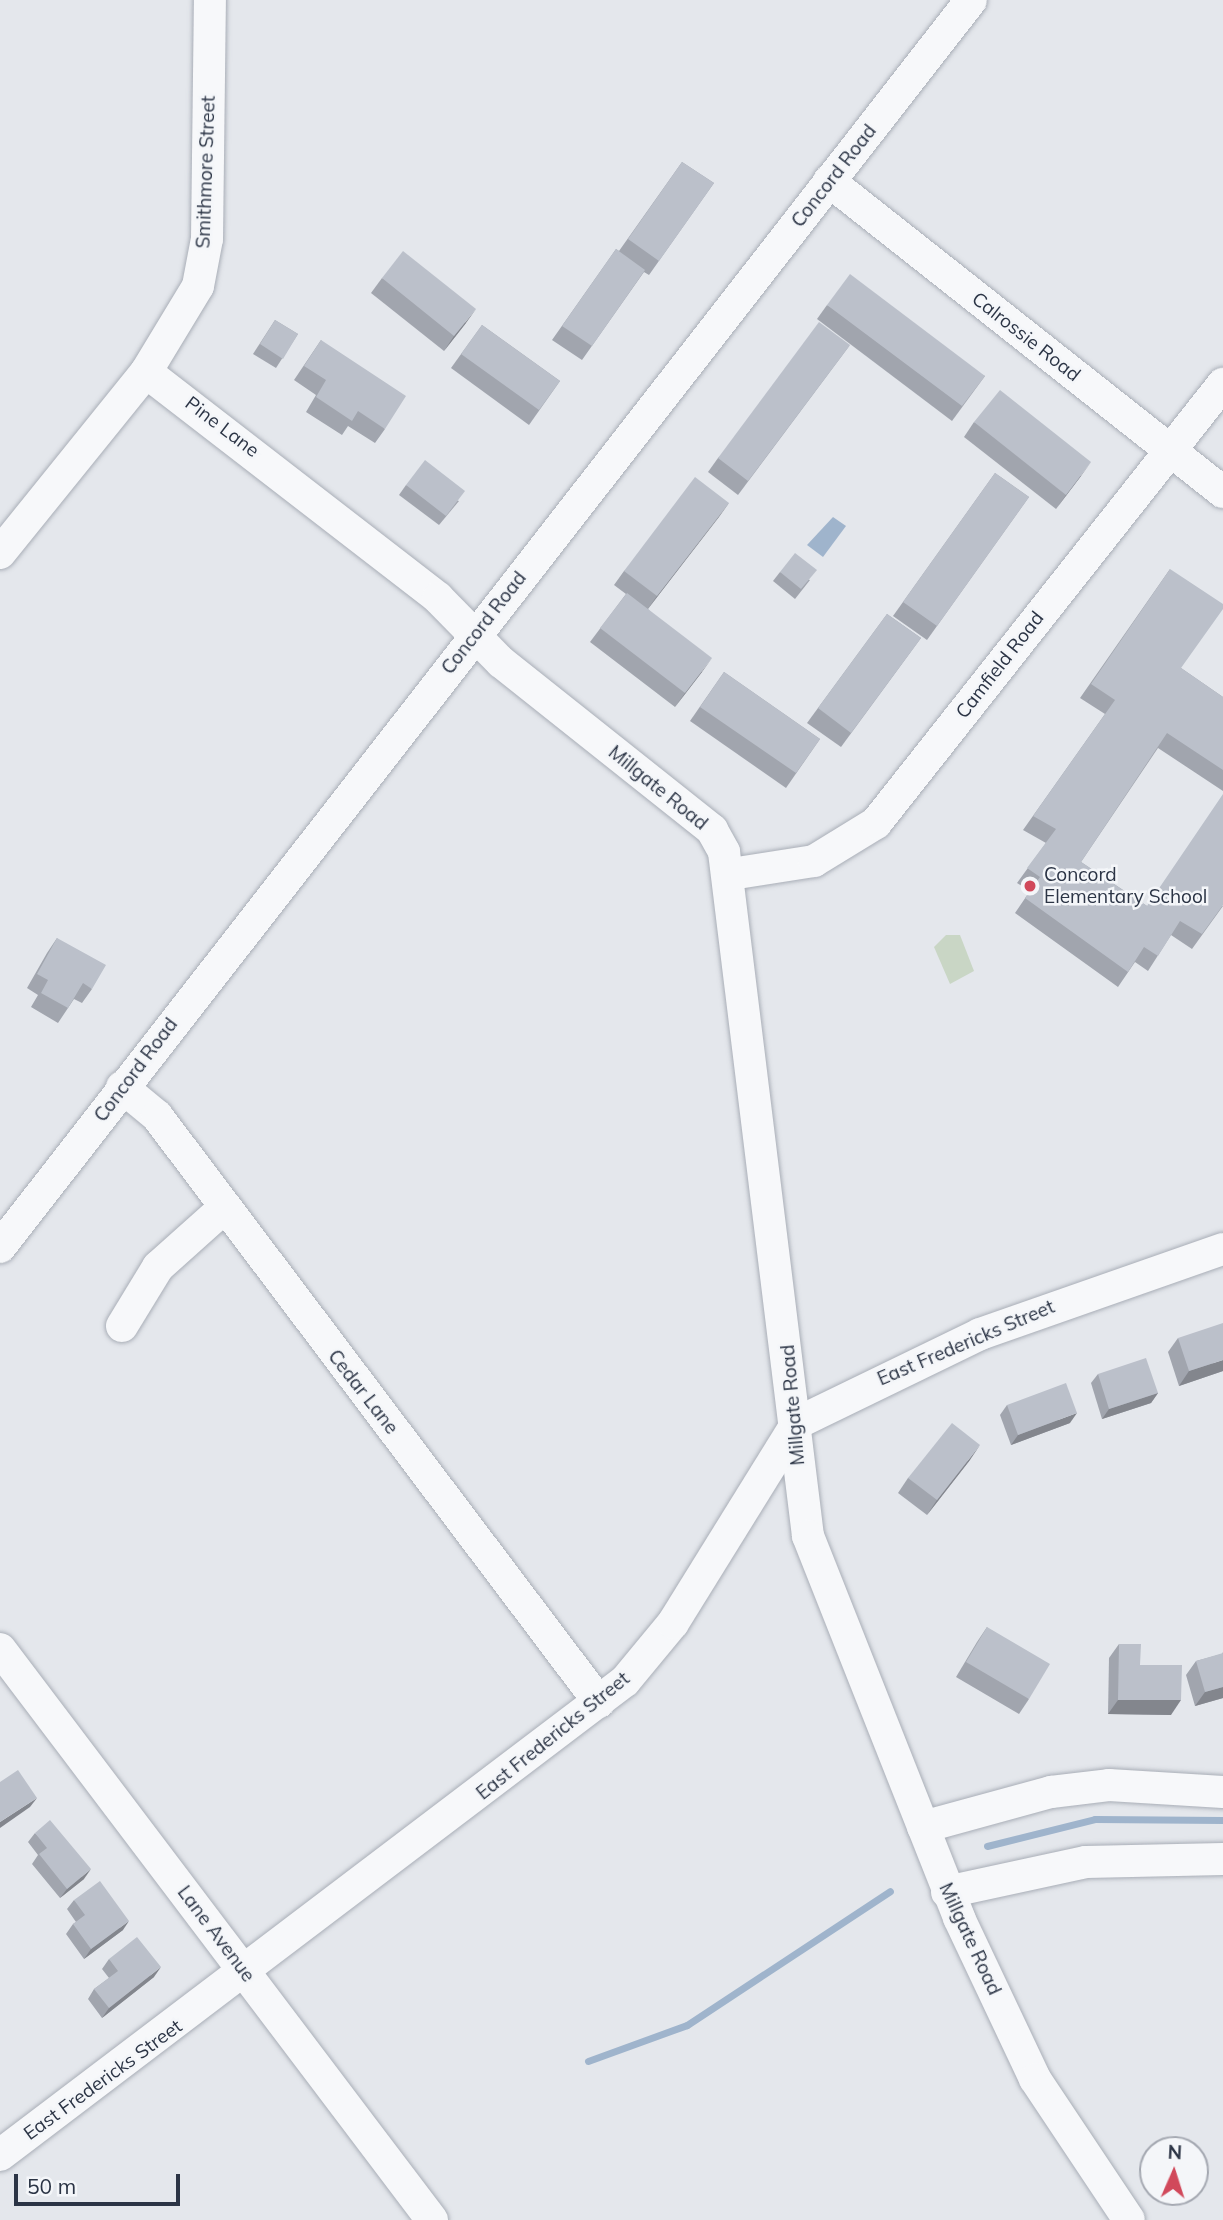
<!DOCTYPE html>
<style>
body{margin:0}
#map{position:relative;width:1223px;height:2220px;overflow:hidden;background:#e4e7ec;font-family:Mulish,sans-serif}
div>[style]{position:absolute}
.green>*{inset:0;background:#c9d6c5}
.water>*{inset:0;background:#9fb4cc}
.stream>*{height:7px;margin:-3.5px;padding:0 3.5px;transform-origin:3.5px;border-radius:3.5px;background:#9fb4cc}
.roads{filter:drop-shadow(0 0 2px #a9aeb7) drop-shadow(0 0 2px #a9aeb7)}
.minor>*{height:32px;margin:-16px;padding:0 16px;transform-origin:16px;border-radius:16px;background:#f7f8fa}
.wall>*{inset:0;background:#a1a5ae}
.shaded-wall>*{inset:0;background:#83868d}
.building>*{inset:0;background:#bbc0ca}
.dots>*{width:19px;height:19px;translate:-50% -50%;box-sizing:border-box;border:4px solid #f4f6f9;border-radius:50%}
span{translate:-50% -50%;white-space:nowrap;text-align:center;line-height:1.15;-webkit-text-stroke:5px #f4f6f9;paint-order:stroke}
.street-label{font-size:19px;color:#2b3445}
.poi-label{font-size:19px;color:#2b3445}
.left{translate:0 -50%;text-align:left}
.north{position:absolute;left:1139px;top:2136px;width:70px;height:70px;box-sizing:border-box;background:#f4f6f9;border:2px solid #a4a8b1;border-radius:50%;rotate:3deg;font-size:19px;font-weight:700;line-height:28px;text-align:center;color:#2b3445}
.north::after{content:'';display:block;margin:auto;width:24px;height:32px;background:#d1495b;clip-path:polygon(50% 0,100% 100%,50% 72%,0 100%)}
.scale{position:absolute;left:14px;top:2174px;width:166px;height:32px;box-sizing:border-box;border:4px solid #2b3445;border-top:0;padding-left:9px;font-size:21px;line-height:24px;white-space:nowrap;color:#2b3445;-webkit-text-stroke:5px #f4f6f9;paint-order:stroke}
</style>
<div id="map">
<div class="green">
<div style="clip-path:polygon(946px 935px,960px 935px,974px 971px,950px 984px,934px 947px)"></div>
</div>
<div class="water">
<div style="clip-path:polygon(833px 517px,846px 526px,823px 557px,807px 545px)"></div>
</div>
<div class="stream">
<div style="left:987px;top:1846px;width:111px;rotate:-14deg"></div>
<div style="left:1095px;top:1819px;width:128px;rotate:0.4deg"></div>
<div style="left:588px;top:2061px;width:105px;rotate:-20deg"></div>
<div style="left:687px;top:2025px;width:243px;rotate:-33.4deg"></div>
</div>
<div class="roads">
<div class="minor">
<div style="left:829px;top:181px;width:502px;rotate:38.29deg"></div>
<div style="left:146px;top:372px;width:369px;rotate:37.7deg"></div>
<div style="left:438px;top:598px;width:90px;rotate:45.5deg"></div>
<div style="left:501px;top:662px;width:270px;rotate:38.5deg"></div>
<div style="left:712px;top:830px;width:25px;rotate:61deg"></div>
<div style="left:724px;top:852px;width:689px;rotate:83deg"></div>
<div style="left:808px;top:1536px;width:411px;rotate:68.4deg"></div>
<div style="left:959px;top:1918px;width:178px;rotate:64.7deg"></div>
<div style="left:1035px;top:2079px;width:169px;rotate:56.3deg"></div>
<div style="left:0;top:553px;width:233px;rotate:-51.1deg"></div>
<div style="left:146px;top:372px;width:100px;rotate:-58.8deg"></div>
<div style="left:198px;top:286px;width:48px;rotate:-79.2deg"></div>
<div style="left:207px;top:239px;width:239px;rotate:-89.3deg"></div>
<div style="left:731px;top:874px;width:84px;rotate:-8.9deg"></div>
<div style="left:814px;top:861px;width:73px;rotate:-31.5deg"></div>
<div style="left:876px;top:823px;width:560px;rotate:-51.68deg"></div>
<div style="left:122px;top:1087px;width:45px;rotate:39.6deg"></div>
<div style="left:157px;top:1116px;width:734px;rotate:52.97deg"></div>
<div style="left:0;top:1247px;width:1580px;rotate:-52.09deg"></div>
<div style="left:122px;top:1326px;width:69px;rotate:-58.6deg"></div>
<div style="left:158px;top:1267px;width:89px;rotate:-41.8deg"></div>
<div style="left:0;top:1649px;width:716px;rotate:52.89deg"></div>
<div style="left:923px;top:1827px;width:133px;rotate:-15.3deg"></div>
<div style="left:1051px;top:1792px;width:58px;rotate:-6.9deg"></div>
<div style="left:1109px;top:1785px;width:114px;rotate:3.5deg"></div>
<div style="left:947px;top:1892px;width:142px;rotate:-12.2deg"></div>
<div style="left:1086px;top:1862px;width:137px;rotate:-1.3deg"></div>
<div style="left:0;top:2155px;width:784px;rotate:-37.18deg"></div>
<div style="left:625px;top:1681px;width:75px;rotate:-50.4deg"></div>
<div style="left:673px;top:1623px;width:235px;rotate:-58.2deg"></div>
<div style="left:797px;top:1423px;width:203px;rotate:-25.9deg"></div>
<div style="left:980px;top:1334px;width:257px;rotate:-19.3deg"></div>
</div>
</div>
<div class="wall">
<div style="clip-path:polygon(682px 162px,714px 183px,649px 275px,644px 272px,582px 360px,552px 340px,616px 249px,619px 251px)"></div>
<div style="clip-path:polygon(382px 278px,466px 323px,444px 351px,371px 293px)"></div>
<div style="clip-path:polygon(827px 305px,985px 376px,952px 421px,817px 319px)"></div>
<div style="clip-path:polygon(275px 320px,298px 334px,276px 368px,253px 354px)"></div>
<div style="clip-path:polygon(482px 325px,560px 381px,529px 425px,451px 368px)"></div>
<div style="clip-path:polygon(321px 340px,385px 429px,375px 443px,348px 426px,342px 435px,306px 412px,316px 395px,294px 380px)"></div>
<div style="clip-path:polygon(850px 345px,738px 495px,708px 472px,718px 458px)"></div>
<div style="clip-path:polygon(974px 422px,1081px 476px,1056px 509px,964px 437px)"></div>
<div style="clip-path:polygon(995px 473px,1029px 497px,927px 640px,893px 616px)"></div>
<div style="clip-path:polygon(406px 485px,459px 501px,439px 525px,399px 495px)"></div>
<div style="clip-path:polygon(729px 503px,648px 609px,702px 672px,675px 707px,590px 642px,626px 594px,614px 585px,624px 571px)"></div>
<div style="clip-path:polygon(1170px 569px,1181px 668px,1223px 697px,1223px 791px,1158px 748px,1081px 862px,1147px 906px,1223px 906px,1192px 949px,1171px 935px,1148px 971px,1135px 962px,1118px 987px,1015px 913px,1030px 891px,1017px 883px,1046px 843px,1023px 830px,1105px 714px,1080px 698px)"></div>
<div style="clip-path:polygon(780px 572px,810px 580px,795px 599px,773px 581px)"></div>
<div style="clip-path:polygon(887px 614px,921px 638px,841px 747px,807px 723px)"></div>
<div style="clip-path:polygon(724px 672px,820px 739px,786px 788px,690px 721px)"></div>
<div style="clip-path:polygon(57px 938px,92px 989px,82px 1003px,74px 999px,58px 1023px,31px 1007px,38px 995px,27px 988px,47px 953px)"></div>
<div style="clip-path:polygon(1178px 1338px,1223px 1371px,1179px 1386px,1168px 1352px)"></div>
<div style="clip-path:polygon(1098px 1374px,1158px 1393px,1151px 1403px,1102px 1419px,1091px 1383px)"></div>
<div style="clip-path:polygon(1007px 1405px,1070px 1423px,1011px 1445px,1000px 1415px)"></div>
<div style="clip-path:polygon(970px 1460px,927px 1515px,898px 1493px,908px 1478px)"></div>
<div style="clip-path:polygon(987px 1627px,1029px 1699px,1019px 1714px,956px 1677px,977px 1642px)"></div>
<div style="clip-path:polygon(1119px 1644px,1140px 1665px,1171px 1715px,1108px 1714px,1109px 1658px)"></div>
<div style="clip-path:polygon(1223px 1652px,1223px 1698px,1195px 1706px,1186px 1675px,1196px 1661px,1222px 1654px)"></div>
<div style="clip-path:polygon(35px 1833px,84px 1879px,60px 1898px,32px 1864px,38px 1855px,28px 1842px)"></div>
<div style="clip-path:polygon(74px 1900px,123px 1930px,84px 1959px,66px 1934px,73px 1924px,76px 1922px,67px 1909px)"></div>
<div style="clip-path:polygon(109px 1959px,154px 1977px,102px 2018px,88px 1999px,94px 1989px,109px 1978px,102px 1969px)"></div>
</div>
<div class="shaded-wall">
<div style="clip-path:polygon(476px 309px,466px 323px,444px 351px,454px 336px)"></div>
<div style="clip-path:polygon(1091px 462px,1081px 476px,1056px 509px,1066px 495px)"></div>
<div style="clip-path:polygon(729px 503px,719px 517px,647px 610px,657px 596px)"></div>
<div style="clip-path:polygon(712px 658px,702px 672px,675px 707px,685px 693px)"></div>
<div style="clip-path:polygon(1223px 1360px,1223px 1371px,1179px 1386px,1189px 1371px)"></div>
<div style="clip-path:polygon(1158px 1393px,1151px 1403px,1102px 1419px,1109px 1409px)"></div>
<div style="clip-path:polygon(1077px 1413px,1070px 1423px,1011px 1445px,1018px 1435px)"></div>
<div style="clip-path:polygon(980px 1445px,970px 1460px,927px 1515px,937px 1500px)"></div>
<div style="clip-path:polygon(1223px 1687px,1223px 1698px,1195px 1706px,1205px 1692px)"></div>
<div style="clip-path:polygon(1118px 1700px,1181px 1700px,1171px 1715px,1108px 1714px)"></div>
<div style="clip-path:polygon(37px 1798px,30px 1807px,0 1828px,0 1822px)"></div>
<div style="clip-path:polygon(91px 1869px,84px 1879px,60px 1898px,67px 1889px)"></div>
<div style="clip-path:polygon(129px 1921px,123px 1930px,84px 1959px,91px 1949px)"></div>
<div style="clip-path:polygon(161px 1967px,154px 1977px,102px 2018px,109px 2008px)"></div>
</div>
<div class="building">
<div style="clip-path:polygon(682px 162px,714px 183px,659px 261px,628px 239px)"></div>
<div style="clip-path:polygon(616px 249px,645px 270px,592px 346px,562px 326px)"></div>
<div style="clip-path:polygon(403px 251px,476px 309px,454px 336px,382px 278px)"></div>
<div style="clip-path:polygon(850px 274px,985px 376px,962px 406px,827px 305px)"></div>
<div style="clip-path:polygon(275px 320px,298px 334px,283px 359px,260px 344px)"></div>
<div style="clip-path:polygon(819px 322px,850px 345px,748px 481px,718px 458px)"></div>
<div style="clip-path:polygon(482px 325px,560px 381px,539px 410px,461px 354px)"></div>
<div style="clip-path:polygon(321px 340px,406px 396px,385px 429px,358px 411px,352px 421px,316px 397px,326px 380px,304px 366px)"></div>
<div style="clip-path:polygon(1000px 390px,1091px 462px,1066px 495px,974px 422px)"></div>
<div style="clip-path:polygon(425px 460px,465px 491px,446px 516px,406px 485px)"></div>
<div style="clip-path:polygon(995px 473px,1029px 497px,937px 626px,903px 602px)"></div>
<div style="clip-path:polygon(695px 477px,729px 503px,657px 596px,624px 571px)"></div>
<div style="clip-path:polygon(795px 553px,817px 570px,801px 589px,780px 572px)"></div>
<div style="clip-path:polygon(1170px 569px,1223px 604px,1223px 609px,1181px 668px,1223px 697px,1223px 770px,1167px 733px,1081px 862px,1147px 906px,1223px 794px,1223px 905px,1202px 934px,1180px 921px,1158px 956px,1144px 947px,1128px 972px,1025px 898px,1040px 877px,1027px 868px,1056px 829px,1033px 816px,1115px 700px,1091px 684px)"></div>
<div style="clip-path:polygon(627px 593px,712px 658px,685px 693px,600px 628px)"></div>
<div style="clip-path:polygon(887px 614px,921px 638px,851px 733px,818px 708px)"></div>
<div style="clip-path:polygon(724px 672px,820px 739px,796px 773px,700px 707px)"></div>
<div style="clip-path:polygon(57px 938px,106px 965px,92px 989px,83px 983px,68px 1008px,41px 993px,48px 980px,37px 974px)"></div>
<div style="clip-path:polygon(1223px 1323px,1223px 1360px,1189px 1371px,1178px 1338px)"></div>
<div style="clip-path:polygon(1146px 1358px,1158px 1393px,1109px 1409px,1098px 1374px)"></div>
<div style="clip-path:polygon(1066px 1383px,1077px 1413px,1018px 1435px,1007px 1405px)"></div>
<div style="clip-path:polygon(952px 1423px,980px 1445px,937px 1500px,908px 1478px)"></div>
<div style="clip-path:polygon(987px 1627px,1050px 1664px,1029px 1699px,966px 1662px)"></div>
<div style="clip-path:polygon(1119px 1644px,1141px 1644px,1140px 1665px,1182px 1665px,1181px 1700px,1118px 1700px)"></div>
<div style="clip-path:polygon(1223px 1653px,1223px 1687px,1205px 1692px,1196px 1661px)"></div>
<div style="clip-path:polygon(18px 1770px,37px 1798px,0 1822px,0 1782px)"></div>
<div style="clip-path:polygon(50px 1820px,91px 1869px,67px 1889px,39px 1854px,47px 1848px,35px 1833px)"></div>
<div style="clip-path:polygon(100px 1881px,129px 1921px,91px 1949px,73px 1924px,85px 1915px,74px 1900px)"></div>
<div style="clip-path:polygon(137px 1937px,161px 1967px,109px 2008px,94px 1989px,118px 1971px,109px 1959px)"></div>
</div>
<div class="dots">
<div style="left:1030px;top:886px;background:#d1495b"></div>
</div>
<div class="street-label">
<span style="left:206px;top:172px;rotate:-88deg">Smithmore Street</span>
<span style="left:834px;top:176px;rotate:-52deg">Concord Road</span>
<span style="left:1026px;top:337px;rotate:38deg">Calrossie Road</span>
<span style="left:222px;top:427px;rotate:37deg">Pine Lane</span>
<span style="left:484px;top:623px;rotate:-52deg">Concord Road</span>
<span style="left:1000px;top:665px;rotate:-52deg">Camfield Road</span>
<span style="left:658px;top:788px;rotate:39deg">Millgate Road</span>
<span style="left:136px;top:1070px;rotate:-53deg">Concord Road</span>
<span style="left:966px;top:1343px;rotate:-23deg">East Fredericks Street</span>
<span style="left:363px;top:1392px;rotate:52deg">Cedar Lane</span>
<span style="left:793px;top:1405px;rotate:-95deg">Millgate Road</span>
<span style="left:553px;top:1736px;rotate:-39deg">East Fredericks Street</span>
<span style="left:216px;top:1934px;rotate:53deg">Lane Avenue</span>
<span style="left:970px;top:1939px;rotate:65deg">Millgate Road</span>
<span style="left:103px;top:2080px;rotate:-36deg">East Fredericks Street</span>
</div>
<div class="poi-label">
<span class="left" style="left:1044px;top:886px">Concord<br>Elementary School</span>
</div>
<div class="north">N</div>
<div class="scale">50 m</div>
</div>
